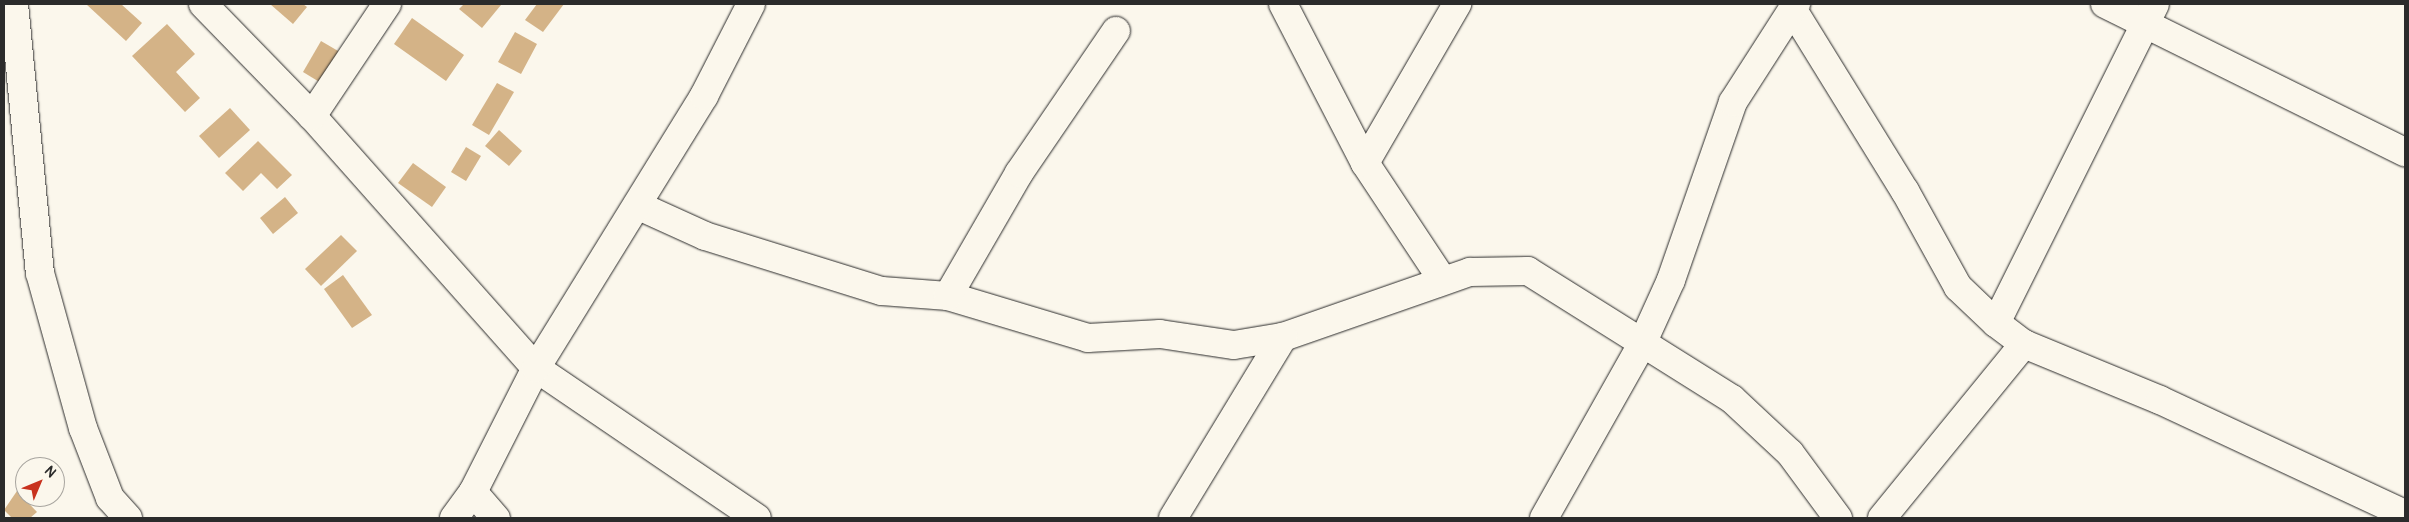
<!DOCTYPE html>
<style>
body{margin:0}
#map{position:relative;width:2409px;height:522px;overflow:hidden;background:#fbf7ec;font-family:Pangolin,sans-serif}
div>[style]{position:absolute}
.building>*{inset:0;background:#d4b387}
.roads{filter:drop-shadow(0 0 1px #2b2b2b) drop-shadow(0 0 1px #2b2b2b)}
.street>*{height:28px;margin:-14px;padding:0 14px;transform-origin:14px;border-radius:14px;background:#fbf7ec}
span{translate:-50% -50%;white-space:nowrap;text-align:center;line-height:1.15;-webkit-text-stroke:5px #fbf7ec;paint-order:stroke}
.frame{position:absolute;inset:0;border:5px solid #2b2b2b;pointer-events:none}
.north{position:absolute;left:15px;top:457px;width:50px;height:50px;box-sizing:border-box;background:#fbf7ec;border:1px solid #a8a59f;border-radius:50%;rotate:45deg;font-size:14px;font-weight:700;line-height:20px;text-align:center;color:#2b2b2b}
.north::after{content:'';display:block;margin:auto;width:18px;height:22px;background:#c8321e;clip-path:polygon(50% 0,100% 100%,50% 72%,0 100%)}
</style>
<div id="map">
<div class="building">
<div style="clip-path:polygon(86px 4px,121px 4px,142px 23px,126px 41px)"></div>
<div style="clip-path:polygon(270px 4px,303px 4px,307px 7px,293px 24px)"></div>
<div style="clip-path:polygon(464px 4px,499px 4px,501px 5px,482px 28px,459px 9px)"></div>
<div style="clip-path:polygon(537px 4px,564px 4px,543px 32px,525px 20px)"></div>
<div style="clip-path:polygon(412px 18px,464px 55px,446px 81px,394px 44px)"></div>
<div style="clip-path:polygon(167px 24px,195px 54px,176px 72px,200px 98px,185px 112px,132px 56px)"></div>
<div style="clip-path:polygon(515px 32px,537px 44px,521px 74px,498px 62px)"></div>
<div style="clip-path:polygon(321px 41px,345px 55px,326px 86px,303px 72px)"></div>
<div style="clip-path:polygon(497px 83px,514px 92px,489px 135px,472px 125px)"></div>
<div style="clip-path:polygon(230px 108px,250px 130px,219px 158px,199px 136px)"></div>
<div style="clip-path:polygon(499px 130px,522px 151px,509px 166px,485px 146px)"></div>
<div style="clip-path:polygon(258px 141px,292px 175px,277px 189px,261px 173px,243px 191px,225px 173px)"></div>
<div style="clip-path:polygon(466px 147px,481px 156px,466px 181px,451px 172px)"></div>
<div style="clip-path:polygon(413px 163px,446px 187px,432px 207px,398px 183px)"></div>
<div style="clip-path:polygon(285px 197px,298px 213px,273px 234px,260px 218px)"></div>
<div style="clip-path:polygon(341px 235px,357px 251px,321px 286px,305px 269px)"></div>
<div style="clip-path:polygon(343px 275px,372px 315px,352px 328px,324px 289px)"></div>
<div style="clip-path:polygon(17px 491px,37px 512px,30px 518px,12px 518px,4px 510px)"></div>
</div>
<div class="roads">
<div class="street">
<div style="left:14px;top:4px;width:270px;rotate:84.5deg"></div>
<div style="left:40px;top:273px;width:161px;rotate:74.5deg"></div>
<div style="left:83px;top:428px;width:75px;rotate:68.9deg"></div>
<div style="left:110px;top:498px;width:27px;rotate:48deg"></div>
<div style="left:203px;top:4px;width:156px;rotate:45.8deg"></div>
<div style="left:312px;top:116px;width:337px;rotate:48.4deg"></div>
<div style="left:536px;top:368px;width:267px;rotate:34.2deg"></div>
<div style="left:1283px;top:4px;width:179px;rotate:62.7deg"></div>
<div style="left:1365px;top:163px;width:141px;rotate:56.5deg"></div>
<div style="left:2105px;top:4px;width:335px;rotate:26.3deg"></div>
<div style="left:1793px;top:10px;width:213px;rotate:58.3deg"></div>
<div style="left:1905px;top:191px;width:110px;rotate:61.1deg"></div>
<div style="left:1958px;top:287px;width:52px;rotate:43.5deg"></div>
<div style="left:1996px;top:323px;width:35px;rotate:37deg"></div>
<div style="left:2024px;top:344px;width:147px;rotate:22.4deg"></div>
<div style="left:2160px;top:400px;width:270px;rotate:25deg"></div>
<div style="left:312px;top:116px;width:135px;rotate:-56.2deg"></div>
<div style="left:1365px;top:163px;width:184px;rotate:-59.9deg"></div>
<div style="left:639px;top:206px;width:72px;rotate:24.4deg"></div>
<div style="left:705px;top:236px;width:185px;rotate:17.3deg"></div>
<div style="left:882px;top:291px;width:66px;rotate:4.3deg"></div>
<div style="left:948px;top:296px;width:146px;rotate:16.7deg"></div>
<div style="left:1088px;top:338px;width:72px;rotate:-3.2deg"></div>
<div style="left:1160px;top:334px;width:75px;rotate:8.5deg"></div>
<div style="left:1234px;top:345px;width:50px;rotate:-9.3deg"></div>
<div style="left:1283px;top:337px;width:198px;rotate:-19.2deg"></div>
<div style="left:1470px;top:272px;width:58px;rotate:-1deg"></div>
<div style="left:1528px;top:271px;width:241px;rotate:32.1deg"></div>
<div style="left:1732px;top:399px;width:79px;rotate:43deg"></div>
<div style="left:1790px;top:453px;width:81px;rotate:53.6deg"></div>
<div style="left:948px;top:296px;width:142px;rotate:-60deg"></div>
<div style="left:1019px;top:173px;width:172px;rotate:-55.7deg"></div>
<div style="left:1996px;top:323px;width:356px;rotate:-63.5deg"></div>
<div style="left:473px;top:492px;width:35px;rotate:49deg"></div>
<div style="left:454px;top:518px;width:32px;rotate:-54deg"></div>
<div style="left:473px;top:492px;width:139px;rotate:-63.1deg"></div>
<div style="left:536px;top:368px;width:320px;rotate:-58.3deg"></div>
<div style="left:704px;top:96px;width:103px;rotate:-62.9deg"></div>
<div style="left:1173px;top:518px;width:212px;rotate:-58.7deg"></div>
<div style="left:1544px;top:518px;width:200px;rotate:-60.6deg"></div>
<div style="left:1642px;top:344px;width:70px;rotate:-65.6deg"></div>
<div style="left:1671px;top:280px;width:188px;rotate:-70.8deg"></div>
<div style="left:1733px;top:102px;width:117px;rotate:-57.3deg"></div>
<div style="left:1882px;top:518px;width:225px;rotate:-50.8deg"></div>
</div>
</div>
<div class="frame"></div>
<div class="north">N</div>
</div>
